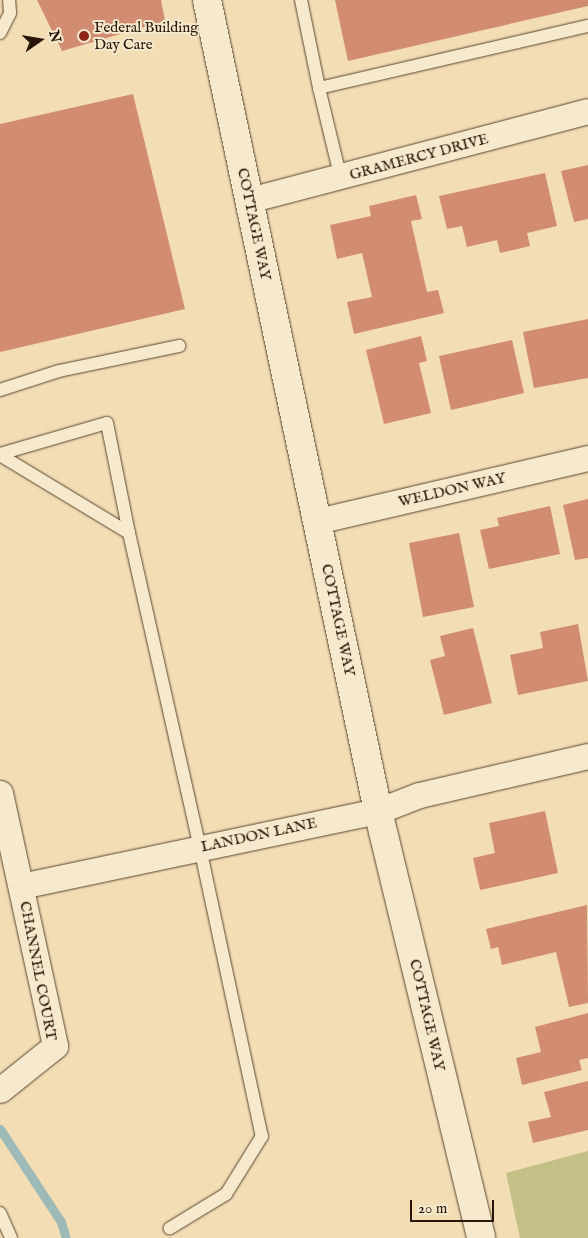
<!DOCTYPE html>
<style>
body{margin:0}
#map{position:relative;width:588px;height:1238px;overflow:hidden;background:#f2ddb4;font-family:"IM FELL English",serif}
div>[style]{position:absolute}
.green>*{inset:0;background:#c2bf87}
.stream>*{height:9px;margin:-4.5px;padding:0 4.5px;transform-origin:4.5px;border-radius:4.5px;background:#9dbab6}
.building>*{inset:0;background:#d28c71}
.roads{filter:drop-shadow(0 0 1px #5a4631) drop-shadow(0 0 1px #5a4631)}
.lane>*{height:12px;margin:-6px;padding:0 6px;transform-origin:6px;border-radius:6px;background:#f7e9ce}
.street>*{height:25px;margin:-12.5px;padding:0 12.5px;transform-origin:12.5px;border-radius:12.5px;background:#f7e9ce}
.secondary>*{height:28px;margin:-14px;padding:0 14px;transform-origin:14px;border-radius:14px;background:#f7e9ce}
.dots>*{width:14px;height:14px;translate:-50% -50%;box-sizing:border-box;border:2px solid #f7e9ce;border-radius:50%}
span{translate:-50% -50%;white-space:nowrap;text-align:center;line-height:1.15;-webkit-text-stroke:4px #f7e9ce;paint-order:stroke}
.poi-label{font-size:15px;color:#271405}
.left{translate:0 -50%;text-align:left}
.street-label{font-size:15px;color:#271405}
.north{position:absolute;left:15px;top:15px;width:50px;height:50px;-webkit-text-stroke:4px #f7e9ce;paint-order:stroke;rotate:77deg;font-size:14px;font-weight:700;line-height:20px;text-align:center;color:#271405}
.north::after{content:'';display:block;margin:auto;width:18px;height:22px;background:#271405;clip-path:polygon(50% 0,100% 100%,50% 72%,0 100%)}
.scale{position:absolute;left:410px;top:1200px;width:84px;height:22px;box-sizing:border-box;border:2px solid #271405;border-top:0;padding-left:6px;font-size:15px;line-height:18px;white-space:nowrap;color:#271405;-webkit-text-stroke:4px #f7e9ce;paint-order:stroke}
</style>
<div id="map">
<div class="green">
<div style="clip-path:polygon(588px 1151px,588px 1238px,520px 1238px,506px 1173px)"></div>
</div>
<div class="stream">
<div style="left:0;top:1129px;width:111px;rotate:56.7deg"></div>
<div style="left:61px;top:1222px;width:17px;rotate:73deg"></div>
</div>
<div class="building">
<div style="clip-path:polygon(37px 0,161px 0,165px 21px,62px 51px)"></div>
<div style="clip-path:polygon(335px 0,588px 0,588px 6px,348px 61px)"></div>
<div style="clip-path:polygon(133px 94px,185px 309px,0 352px,0 124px)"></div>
<div style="clip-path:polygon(588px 165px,588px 219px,574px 222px,561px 171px)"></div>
<div style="clip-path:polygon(545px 173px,557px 226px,527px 233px,530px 246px,500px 253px,497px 240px,467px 247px,462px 226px,447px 229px,439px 196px)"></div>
<div style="clip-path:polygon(416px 195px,422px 219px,411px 221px,427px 292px,438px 290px,444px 313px,354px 334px,347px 302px,372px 297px,362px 253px,337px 259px,330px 225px,371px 216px,369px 206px)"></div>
<div style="clip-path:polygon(588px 319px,588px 378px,534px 388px,523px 332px)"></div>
<div style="clip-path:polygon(421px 336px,427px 361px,419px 363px,431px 413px,384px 424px,366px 350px)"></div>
<div style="clip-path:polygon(512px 340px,524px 393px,451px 410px,439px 356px)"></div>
<div style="clip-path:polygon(588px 499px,588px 558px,575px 560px,563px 505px)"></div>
<div style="clip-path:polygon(550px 506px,560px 554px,489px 569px,480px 530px,499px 526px,497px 518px)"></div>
<div style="clip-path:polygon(459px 533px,474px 607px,423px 617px,409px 543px)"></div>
<div style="clip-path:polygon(578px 624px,588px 681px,518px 695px,510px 655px,543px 648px,540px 632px)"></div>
<div style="clip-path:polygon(473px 628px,492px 703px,444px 715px,430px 660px,445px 656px,440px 636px)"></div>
<div style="clip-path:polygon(545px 811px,558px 873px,480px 890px,473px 858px,495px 853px,489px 823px)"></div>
<div style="clip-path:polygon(587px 905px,588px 1003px,569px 1007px,556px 952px,502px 965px,498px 947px,491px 949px,486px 929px)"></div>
<div style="clip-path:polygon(588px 1013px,588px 1058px,579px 1060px,582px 1070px,522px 1085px,516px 1058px,541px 1052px,535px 1027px)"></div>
<div style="clip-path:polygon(588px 1081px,588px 1130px,533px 1143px,528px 1122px,551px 1117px,544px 1092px)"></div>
</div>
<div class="roads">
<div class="lane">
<div style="left:301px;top:0;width:90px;rotate:78.4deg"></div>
<div style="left:0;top:33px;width:22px;rotate:-63deg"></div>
<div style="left:10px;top:13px;width:13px;rotate:-94deg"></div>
<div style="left:341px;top:179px;width:94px;rotate:-103.6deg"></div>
<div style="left:319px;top:88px;width:276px;rotate:-13deg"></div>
<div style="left:0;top:390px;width:62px;rotate:-17.9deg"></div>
<div style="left:59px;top:371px;width:123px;rotate:-11.8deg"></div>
<div style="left:0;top:454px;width:111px;rotate:-16.2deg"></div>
<div style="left:107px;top:423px;width:112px;rotate:78.7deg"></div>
<div style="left:0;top:455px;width:151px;rotate:31.2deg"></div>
<div style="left:129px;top:533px;width:323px;rotate:77.3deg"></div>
<div style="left:200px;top:848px;width:295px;rotate:77.9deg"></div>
<div style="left:262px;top:1136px;width:68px;rotate:121.8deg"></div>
<div style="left:226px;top:1194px;width:66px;rotate:148.7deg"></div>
<div style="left:0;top:1213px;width:27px;rotate:66deg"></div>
</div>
<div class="street">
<div style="left:249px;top:200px;width:350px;rotate:-14.7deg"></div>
<div style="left:317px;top:521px;width:278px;rotate:-13.1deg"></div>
<div style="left:0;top:793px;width:259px;rotate:77.7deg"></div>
<div style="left:55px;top:1046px;width:70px;rotate:141.3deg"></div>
<div style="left:21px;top:886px;width:365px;rotate:-11.9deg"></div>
<div style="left:378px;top:811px;width:44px;rotate:-21.3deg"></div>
<div style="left:419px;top:795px;width:173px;rotate:-13deg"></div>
</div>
<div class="secondary">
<div style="left:207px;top:0;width:829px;rotate:78.09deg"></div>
<div style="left:378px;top:811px;width:439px;rotate:76.4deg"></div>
</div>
</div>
<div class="dots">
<div style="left:84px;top:36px;background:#8f2418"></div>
</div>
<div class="poi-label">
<span class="left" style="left:94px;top:36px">Federal Building<br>Day Care</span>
</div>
<div class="street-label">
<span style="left:419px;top:157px;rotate:-15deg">GRAMERCY DRIVE</span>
<span style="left:254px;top:224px;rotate:78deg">COTTAGE WAY</span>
<span style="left:452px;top:490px;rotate:-13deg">WELDON WAY</span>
<span style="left:338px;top:620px;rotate:78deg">COTTAGE WAY</span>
<span style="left:259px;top:835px;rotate:-12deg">LANDON LANE</span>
<span style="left:38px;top:971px;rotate:79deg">CHANNEL COURT</span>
<span style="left:427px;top:1015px;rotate:77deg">COTTAGE WAY</span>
</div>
<div class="north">N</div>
<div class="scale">20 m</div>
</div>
